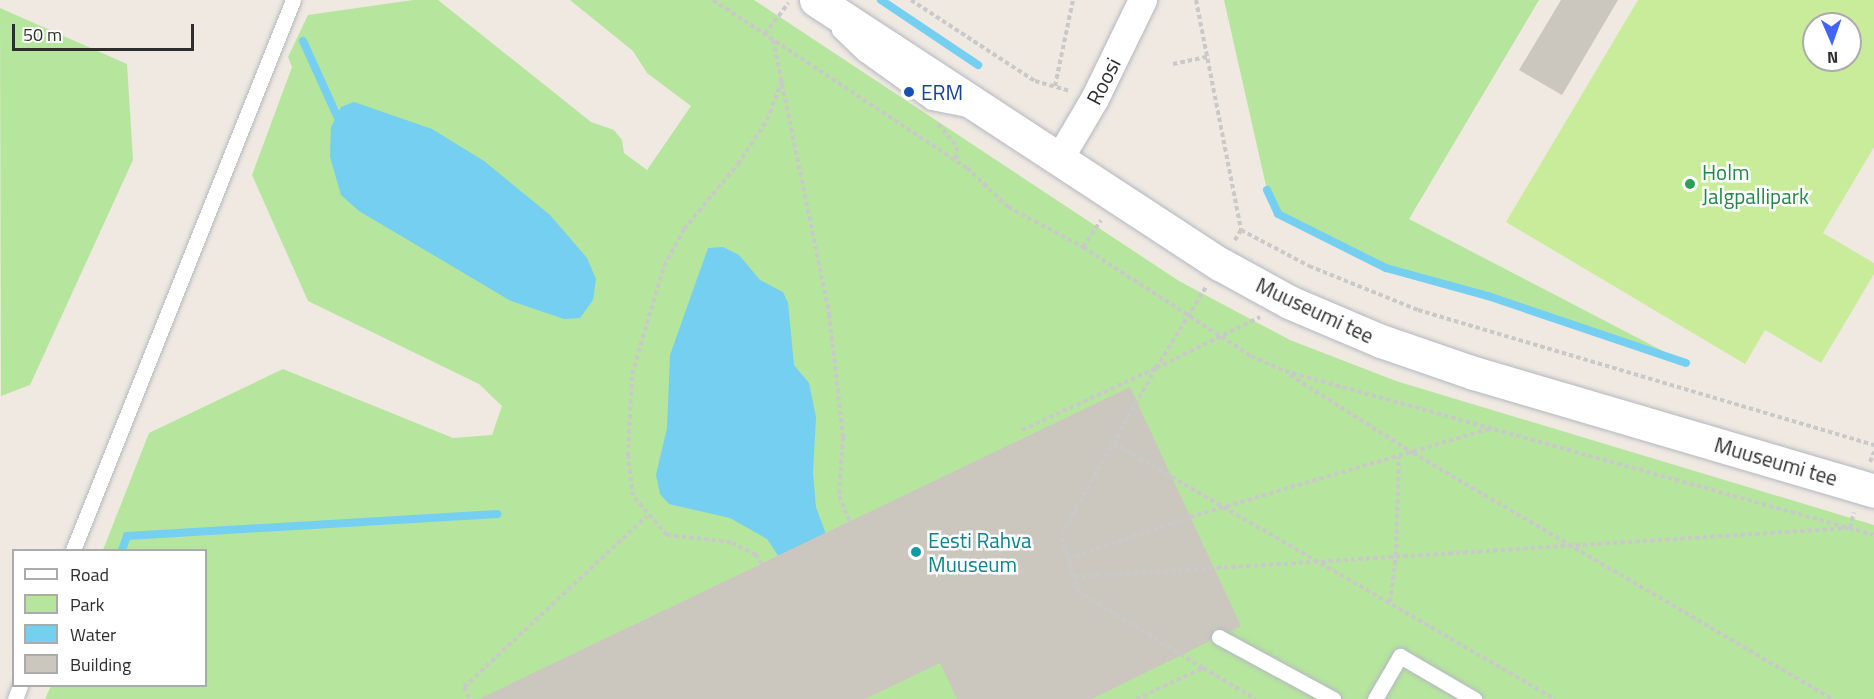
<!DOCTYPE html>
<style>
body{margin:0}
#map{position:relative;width:1874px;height:699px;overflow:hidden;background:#efe9e1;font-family:"Titillium Web",sans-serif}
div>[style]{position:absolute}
.green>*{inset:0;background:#b6e59e}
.pitch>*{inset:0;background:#c9ec9a}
.water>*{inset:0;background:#75cff0}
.stream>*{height:8px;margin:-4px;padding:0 4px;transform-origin:4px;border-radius:4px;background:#75cff0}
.building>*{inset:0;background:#cbc7bf}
.path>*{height:4px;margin-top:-2px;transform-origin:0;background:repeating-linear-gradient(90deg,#c9c9c9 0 4.5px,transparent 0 7.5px)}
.roads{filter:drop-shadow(0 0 2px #b4b7c1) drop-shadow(0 0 2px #b4b7c1)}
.lane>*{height:15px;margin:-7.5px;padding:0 7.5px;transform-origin:7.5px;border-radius:7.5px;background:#fff}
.street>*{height:28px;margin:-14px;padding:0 14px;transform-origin:14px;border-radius:14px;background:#fff}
.secondary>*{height:33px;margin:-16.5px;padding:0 16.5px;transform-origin:16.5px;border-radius:16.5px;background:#fff}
.dots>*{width:16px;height:16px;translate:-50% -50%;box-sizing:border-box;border:3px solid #fff;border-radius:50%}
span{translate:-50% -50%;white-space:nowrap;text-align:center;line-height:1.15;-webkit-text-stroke:5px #fff;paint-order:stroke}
.street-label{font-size:21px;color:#2e2e2e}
.transit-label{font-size:21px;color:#164399}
.left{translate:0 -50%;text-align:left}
.leisure-label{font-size:21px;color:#27864d}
.culture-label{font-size:21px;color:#0d838f}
.legend{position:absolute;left:12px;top:549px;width:195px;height:138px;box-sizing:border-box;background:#fff;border:2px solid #ababab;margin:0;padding:8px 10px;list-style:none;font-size:18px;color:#2e2e2e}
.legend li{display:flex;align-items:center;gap:12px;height:30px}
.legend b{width:30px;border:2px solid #ababab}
.north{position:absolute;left:1802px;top:12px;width:60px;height:60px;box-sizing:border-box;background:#fff;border:2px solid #ababab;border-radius:50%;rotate:178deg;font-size:16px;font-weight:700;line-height:24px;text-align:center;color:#2e2e2e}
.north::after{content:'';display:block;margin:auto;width:21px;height:27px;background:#4264fb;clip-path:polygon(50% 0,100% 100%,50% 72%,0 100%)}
.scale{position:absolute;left:12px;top:24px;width:182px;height:27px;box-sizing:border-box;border:3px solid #2e2e2e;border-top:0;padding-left:8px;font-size:18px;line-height:21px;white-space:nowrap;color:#2e2e2e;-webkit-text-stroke:4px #fff;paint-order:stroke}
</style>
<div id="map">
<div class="green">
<div style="clip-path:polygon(413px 0,438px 0,591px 122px,614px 130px,622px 140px,624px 153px,647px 170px,691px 106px,647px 73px,633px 51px,570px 0,754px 0,1179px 281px,1290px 340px,1396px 381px,1874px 525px,1874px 699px,45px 699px,51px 686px,206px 686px,206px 550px,103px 550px,149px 433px,283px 369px,453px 438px,492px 435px,502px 406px,479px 384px,308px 301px,252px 175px,292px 67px,288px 57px,308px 15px)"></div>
<div style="clip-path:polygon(1224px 0,1539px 0,1409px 219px,1686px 363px,1488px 296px,1386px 268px,1278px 214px,1267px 190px)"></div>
<div style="clip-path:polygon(0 8px,127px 64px,133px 160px,30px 385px,1px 396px)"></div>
</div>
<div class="pitch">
<div style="clip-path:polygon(evenodd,1638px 0,1874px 0,1874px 147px,1823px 233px,1874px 263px,1874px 274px,1821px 363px,1765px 330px,1745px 364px,1506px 222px,1638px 0,1814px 24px,1850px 24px,1850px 60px,1814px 60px,1814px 24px)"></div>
</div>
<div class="water">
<div style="clip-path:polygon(354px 102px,432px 129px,484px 161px,550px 215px,587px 258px,596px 279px,593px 300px,580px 318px,564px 319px,511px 301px,359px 211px,341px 195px,330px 157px,331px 127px,341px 107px)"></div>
<div style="clip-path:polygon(723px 247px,739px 255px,760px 280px,783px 292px,788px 303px,794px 365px,809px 383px,816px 417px,813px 473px,816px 507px,831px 548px,798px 585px,767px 539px,730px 518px,669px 504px,660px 494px,656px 475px,667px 428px,670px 355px,708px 248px)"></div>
</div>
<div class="stream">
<div style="left:881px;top:0;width:117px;rotate:33.8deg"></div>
<div style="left:303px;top:41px;width:82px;rotate:65.6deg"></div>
<div style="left:1267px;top:190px;width:26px;rotate:65deg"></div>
<div style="left:1278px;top:214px;width:121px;rotate:26.6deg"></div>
<div style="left:1386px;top:268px;width:106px;rotate:15.4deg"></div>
<div style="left:1488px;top:296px;width:209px;rotate:18.7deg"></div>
<div style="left:122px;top:550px;width:15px;rotate:-70deg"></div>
<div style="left:127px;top:536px;width:371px;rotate:-3.4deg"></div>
</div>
<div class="building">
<div style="clip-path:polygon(1561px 0,1618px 0,1562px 95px,1519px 70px)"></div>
<div style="clip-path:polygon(1130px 387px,1241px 626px,1230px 632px,1214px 628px,1210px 641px,1092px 699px,957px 699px,940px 663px,865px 699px,479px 699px)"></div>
</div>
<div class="path">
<div style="left:713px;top:0;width:305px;rotate:33.5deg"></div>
<div style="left:967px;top:168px;width:57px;rotate:43.6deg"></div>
<div style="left:1008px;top:207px;width:85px;rotate:28.1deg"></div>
<div style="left:1083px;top:247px;width:200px;rotate:33deg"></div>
<div style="left:1251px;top:356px;width:37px;rotate:24deg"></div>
<div style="left:1285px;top:371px;width:611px;rotate:15.56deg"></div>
<div style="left:911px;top:0;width:148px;rotate:33.2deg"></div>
<div style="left:1035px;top:81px;width:36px;rotate:16deg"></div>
<div style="left:1196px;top:0;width:234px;rotate:78.9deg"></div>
<div style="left:1241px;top:230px;width:12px;rotate:121deg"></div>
<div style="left:765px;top:34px;width:39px;rotate:-53deg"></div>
<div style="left:773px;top:40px;width:280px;rotate:78.4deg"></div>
<div style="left:829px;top:314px;width:124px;rotate:83.5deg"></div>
<div style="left:843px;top:437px;width:59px;rotate:93.9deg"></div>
<div style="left:839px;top:496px;width:28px;rotate:67deg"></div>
<div style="left:1173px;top:64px;width:35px;rotate:-12deg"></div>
<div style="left:1055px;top:86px;width:88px;rotate:-78.2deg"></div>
<div style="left:938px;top:124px;width:30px;rotate:50deg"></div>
<div style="left:957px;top:147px;width:13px;rotate:94deg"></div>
<div style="left:1241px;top:230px;width:77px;rotate:27.9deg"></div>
<div style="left:1309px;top:266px;width:118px;rotate:22deg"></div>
<div style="left:1418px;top:310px;width:476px;rotate:16.5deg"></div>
<div style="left:1083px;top:247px;width:32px;rotate:-56deg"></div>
<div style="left:1290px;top:375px;width:146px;rotate:32.4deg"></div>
<div style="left:1413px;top:453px;width:486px;rotate:30.4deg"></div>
<div style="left:1022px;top:430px;width:148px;rotate:-24.8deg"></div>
<div style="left:1156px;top:368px;width:95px;rotate:-58.3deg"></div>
<div style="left:1113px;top:443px;width:511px;rotate:30.08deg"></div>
<div style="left:1870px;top:462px;width:11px;rotate:-68deg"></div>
<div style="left:1068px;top:558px;width:129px;rotate:-18.6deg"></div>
<div style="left:1190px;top:517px;width:315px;rotate:-16.4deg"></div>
<div style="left:762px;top:564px;width:11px;rotate:-124deg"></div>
<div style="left:756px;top:555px;width:28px;rotate:-153deg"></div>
<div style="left:731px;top:542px;width:64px;rotate:-173.8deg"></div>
<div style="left:667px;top:535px;width:52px;rotate:-131.1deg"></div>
<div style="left:633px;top:496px;width:40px;rotate:-97.1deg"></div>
<div style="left:628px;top:456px;width:82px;rotate:-87.2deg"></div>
<div style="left:632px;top:374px;width:113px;rotate:-73.5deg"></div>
<div style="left:664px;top:266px;width:42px;rotate:-61.6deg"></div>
<div style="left:684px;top:229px;width:85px;rotate:-50.3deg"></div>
<div style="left:738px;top:164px;width:53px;rotate:-56.6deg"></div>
<div style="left:767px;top:120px;width:42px;rotate:-69deg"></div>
<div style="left:1074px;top:577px;width:778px;rotate:-3.61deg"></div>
<div style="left:1850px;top:528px;width:16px;rotate:-76deg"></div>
<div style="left:1390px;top:602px;width:46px;rotate:-82.6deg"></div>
<div style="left:1396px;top:556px;width:99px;rotate:-88.3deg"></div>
<div style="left:1203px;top:668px;width:61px;rotate:30.3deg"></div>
<div style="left:469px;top:698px;width:12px;rotate:-114deg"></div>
<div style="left:464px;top:687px;width:250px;rotate:-43.1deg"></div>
<div style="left:1136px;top:699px;width:74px;rotate:-24.8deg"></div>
<div style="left:1203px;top:668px;width:145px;rotate:-148.5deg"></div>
<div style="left:1079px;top:592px;width:60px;rotate:-107.5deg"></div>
<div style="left:1061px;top:535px;width:192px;rotate:-60.4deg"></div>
<div style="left:1156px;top:368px;width:116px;rotate:-26.1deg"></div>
</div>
<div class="roads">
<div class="lane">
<div style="left:839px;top:30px;width:35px;rotate:44deg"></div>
<div style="left:864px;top:54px;width:82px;rotate:35.6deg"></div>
<div style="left:931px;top:102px;width:36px;rotate:11deg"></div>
<div style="left:73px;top:550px;width:592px;rotate:-68.2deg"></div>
<div style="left:1219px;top:637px;width:130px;rotate:28.5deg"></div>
<div style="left:15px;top:699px;width:14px;rotate:-69deg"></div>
<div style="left:1375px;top:699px;width:50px;rotate:-59.8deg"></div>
<div style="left:1400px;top:656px;width:86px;rotate:30.2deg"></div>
</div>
<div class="street">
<div style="left:1059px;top:160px;width:71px;rotate:-59.5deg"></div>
<div style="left:1095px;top:99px;width:110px;rotate:-64.1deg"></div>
</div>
<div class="secondary">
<div style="left:816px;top:0;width:483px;rotate:33.2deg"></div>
<div style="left:1220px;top:264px;width:79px;rotate:28.8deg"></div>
<div style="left:1289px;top:302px;width:100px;rotate:23deg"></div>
<div style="left:1381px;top:341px;width:98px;rotate:19deg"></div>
<div style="left:1474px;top:373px;width:417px;rotate:16.4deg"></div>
</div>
</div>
<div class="dots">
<div style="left:909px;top:92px;background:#1a4fb4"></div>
<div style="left:1690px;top:184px;background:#2e9e5b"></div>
<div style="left:916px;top:552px;background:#0f9aa8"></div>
</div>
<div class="street-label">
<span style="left:1103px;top:81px;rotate:-63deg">Roosi</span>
<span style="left:1315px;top:310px;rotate:25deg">Muuseumi tee</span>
<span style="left:1776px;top:461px;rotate:16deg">Muuseumi tee</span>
</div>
<div class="transit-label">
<span class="left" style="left:921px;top:92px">ERM</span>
</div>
<div class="leisure-label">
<span class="left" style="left:1702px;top:184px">Holm<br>Jalgpallipark</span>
</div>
<div class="culture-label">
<span class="left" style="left:928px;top:552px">Eesti Rahva<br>Muuseum</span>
</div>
<ul class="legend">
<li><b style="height:8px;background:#fff"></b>Road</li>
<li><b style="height:16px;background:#b6e59e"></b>Park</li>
<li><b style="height:16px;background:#75cff0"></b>Water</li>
<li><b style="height:16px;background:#cbc7bf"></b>Building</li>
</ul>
<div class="north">N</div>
<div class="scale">50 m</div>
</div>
